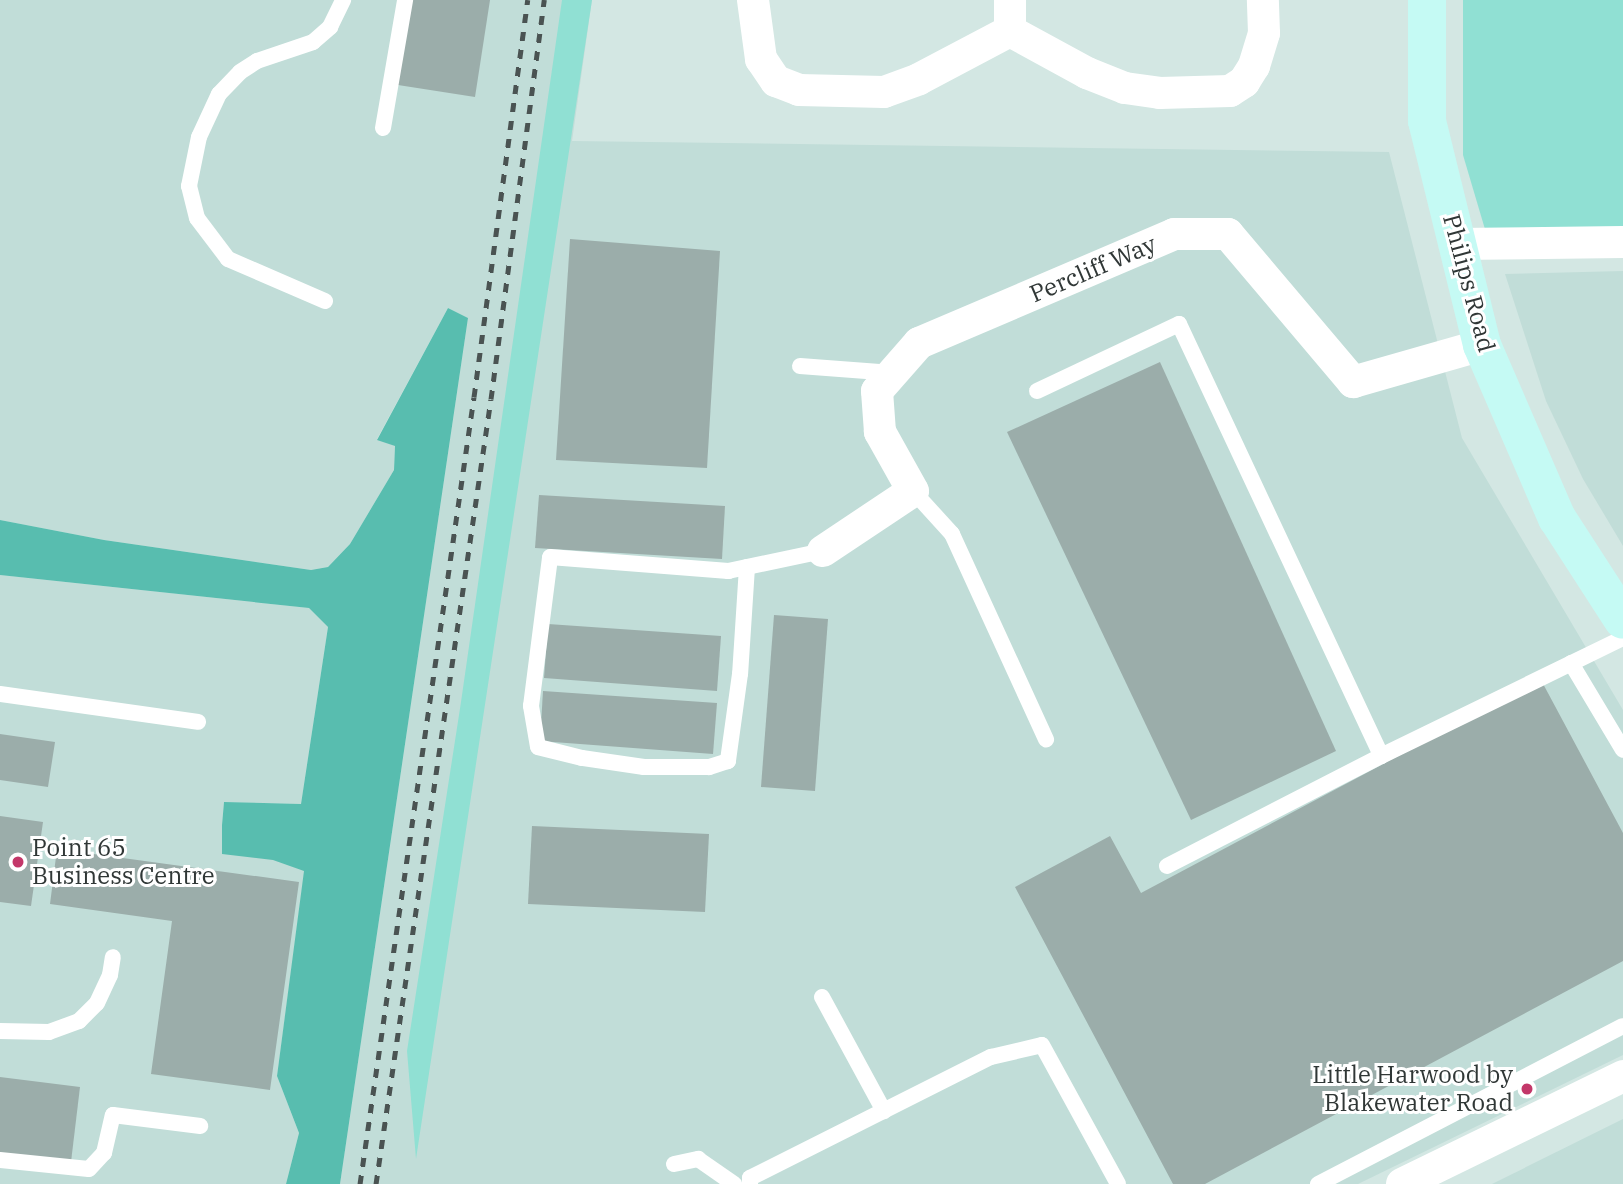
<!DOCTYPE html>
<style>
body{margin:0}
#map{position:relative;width:1623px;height:1184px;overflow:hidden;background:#d3e7e3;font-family:"IBM Plex Serif",serif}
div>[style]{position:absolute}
.built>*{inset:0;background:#c1ddd8}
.green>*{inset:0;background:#90e0d3}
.forest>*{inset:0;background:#58bdaf}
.building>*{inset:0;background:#9badaa}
.lane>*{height:16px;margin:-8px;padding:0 8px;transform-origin:8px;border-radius:8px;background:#fff}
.street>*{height:32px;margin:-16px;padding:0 16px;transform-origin:16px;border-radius:16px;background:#fff}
.secondary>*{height:38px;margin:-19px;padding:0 19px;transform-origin:19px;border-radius:19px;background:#c5faf4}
.rail>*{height:5px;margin-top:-2.5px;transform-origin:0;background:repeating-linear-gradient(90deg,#4a5352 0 9px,transparent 0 18px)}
.dots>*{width:19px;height:19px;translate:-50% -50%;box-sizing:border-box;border:4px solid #fff;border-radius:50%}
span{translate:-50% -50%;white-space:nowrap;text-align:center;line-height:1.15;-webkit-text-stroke:6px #fff;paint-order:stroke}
.street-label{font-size:24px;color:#303736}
.poi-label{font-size:24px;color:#303736}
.left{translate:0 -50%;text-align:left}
.right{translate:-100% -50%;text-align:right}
</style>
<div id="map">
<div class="built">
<div style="clip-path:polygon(0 0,592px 0,572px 141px,1389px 152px,1462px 438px,1623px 710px,1623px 1055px,1358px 1184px,340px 1184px,468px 318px,448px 308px,377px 439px,395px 446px,394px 470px,350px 544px,328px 567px,311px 570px,104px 540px,0 520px)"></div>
<div style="clip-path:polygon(1623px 271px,1623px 546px,1583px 479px,1546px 401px,1505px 274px)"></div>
<div style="clip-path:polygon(0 575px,309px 608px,328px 627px,301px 804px,224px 802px,222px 825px,309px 838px,277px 1076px,299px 1133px,286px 1184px,0 1184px)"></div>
<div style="clip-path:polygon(1623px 1119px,1623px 1184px,1492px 1184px)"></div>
</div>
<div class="green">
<div style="clip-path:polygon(562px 0,592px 0,416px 1159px,407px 1051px,461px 702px)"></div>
<div style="clip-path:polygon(1463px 0,1623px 0,1623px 231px,1487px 236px,1463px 155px)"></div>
</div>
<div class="forest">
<div style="clip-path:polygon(448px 308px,468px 318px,340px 1184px,286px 1184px,299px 1133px,277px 1076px,304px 871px,273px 860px,222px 854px,222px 825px,224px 802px,301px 804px,328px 627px,309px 608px,0 575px,0 520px,104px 540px,311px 570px,328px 567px,350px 544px,394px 470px,395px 446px,377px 440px)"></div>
</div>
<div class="building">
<div style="clip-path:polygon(411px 0,490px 0,475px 97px,398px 85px)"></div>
<div style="clip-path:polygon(570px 239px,720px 251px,707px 468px,556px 460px)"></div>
<div style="clip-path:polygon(1160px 362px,1336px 751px,1191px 820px,1007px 432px)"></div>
<div style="clip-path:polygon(539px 495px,725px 506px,722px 559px,535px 548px)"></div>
<div style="clip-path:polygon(774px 615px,828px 619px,815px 791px,761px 787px)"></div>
<div style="clip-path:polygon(548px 624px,721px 636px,717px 691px,544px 678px)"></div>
<div style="clip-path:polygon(1541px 680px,1623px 833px,1623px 961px,1205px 1184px,1173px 1184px,1015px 887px,1110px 836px,1141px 893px)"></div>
<div style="clip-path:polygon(543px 691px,717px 703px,713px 754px,540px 741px)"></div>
<div style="clip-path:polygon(0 734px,55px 742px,48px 787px,0 780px)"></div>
<div style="clip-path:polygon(0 816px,43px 822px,31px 906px,0 902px)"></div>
<div style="clip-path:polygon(532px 826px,709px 834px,705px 912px,528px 904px)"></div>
<div style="clip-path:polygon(57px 849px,299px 882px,270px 1090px,151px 1074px,172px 921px,50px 904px)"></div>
<div style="clip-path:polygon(0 1077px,80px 1087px,71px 1162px,0 1153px)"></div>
</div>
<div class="lane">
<div style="left:383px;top:128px;width:130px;rotate:-80.2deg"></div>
<div style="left:325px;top:301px;width:106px;rotate:-156.6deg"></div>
<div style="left:228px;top:259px;width:51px;rotate:-127.1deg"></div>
<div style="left:197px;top:218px;width:33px;rotate:-104deg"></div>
<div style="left:189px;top:186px;width:50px;rotate:-78.5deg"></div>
<div style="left:199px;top:137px;width:47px;rotate:-65.1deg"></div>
<div style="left:219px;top:94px;width:30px;rotate:-46deg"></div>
<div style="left:240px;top:72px;width:20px;rotate:-33deg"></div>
<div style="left:257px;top:61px;width:59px;rotate:-18.7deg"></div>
<div style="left:313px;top:42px;width:23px;rotate:-41deg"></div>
<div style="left:330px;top:27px;width:30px;rotate:-64deg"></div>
<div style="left:800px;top:366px;width:93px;rotate:4.3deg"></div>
<div style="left:1037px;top:391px;width:157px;rotate:-25.3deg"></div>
<div style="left:1179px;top:324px;width:477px;rotate:64.9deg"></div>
<div style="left:1381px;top:756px;width:269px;rotate:-26deg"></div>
<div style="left:913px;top:491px;width:58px;rotate:47.8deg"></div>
<div style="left:952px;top:534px;width:226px;rotate:65.4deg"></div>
<div style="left:747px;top:567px;width:107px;rotate:93.7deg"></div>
<div style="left:740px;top:674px;width:88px;rotate:97.9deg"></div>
<div style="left:728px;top:761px;width:20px;rotate:162deg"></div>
<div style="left:709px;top:767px;width:65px;rotate:180deg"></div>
<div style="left:644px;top:767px;width:63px;rotate:-171.7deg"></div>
<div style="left:582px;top:758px;width:45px;rotate:-166deg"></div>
<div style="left:538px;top:747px;width:42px;rotate:-99.7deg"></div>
<div style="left:531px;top:706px;width:150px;rotate:-82.7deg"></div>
<div style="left:550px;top:557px;width:179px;rotate:4.5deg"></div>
<div style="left:728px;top:571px;width:97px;rotate:-11.9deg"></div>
<div style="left:1571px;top:663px;width:101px;rotate:59.1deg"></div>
<div style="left:0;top:694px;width:200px;rotate:8deg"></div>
<div style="left:1167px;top:866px;width:241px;rotate:-27.2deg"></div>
<div style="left:822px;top:997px;width:130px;rotate:61.5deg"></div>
<div style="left:0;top:1031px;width:49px;rotate:1.2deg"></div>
<div style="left:49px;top:1032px;width:32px;rotate:-20deg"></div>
<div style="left:79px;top:1021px;width:25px;rotate:-45deg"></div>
<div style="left:97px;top:1003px;width:31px;rotate:-65deg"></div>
<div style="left:110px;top:975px;width:18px;rotate:-81deg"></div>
<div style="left:0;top:1160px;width:89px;rotate:5.8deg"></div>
<div style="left:89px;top:1169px;width:22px;rotate:-47deg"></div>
<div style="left:104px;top:1153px;width:39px;rotate:-77deg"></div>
<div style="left:113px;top:1115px;width:88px;rotate:7.2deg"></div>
<div style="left:674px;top:1164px;width:25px;rotate:-12deg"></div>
<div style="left:698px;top:1159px;width:44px;rotate:34.8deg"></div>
<div style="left:750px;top:1184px;width:6px;rotate:-90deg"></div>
<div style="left:750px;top:1178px;width:270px;rotate:-26.7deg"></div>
<div style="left:991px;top:1057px;width:52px;rotate:-13.2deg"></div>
<div style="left:1042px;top:1045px;width:158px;rotate:61.3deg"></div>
<div style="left:1318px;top:1184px;width:343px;rotate:-27.4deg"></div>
</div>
<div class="street">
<div style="left:753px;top:0;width:60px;rotate:82.3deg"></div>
<div style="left:761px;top:59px;width:27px;rotate:56deg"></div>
<div style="left:776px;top:81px;width:25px;rotate:21deg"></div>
<div style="left:799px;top:90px;width:85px;rotate:1.3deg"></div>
<div style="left:884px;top:92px;width:37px;rotate:-20deg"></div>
<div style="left:919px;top:79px;width:103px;rotate:-27.8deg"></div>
<div style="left:1010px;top:31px;width:88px;rotate:28.6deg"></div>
<div style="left:1087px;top:73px;width:41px;rotate:21.5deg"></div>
<div style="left:1125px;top:88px;width:35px;rotate:8deg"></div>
<div style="left:1160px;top:93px;width:70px;rotate:-1.6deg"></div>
<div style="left:1230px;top:91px;width:17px;rotate:-33deg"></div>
<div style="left:1244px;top:82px;width:19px;rotate:-58deg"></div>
<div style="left:1254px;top:66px;width:34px;rotate:-73deg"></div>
<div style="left:1264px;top:33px;width:33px;rotate:-92deg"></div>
<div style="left:1010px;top:0;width:31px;rotate:90deg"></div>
<div style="left:1458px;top:244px;width:165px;rotate:-0.7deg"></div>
<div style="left:823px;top:551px;width:108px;rotate:-33.7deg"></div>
<div style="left:913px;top:491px;width:68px;rotate:-119.2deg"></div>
<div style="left:880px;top:432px;width:41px;rotate:-94.2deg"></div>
<div style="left:877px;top:391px;width:64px;rotate:-48.8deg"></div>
<div style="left:919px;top:343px;width:277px;rotate:-23.1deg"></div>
<div style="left:1174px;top:234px;width:54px"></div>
<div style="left:1228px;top:234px;width:194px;rotate:49.8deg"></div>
<div style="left:1353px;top:382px;width:134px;rotate:-16deg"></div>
<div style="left:1402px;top:1184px;width:246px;rotate:-26deg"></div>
</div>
<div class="secondary">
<div style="left:1427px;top:0;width:121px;rotate:90deg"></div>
<div style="left:1427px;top:121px;width:231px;rotate:76.2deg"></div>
<div style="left:1482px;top:345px;width:189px;rotate:66.6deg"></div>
<div style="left:1557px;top:518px;width:121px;rotate:57.1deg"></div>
</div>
<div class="rail">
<div style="left:360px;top:1184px;width:795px;rotate:-81.76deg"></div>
<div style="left:474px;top:397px;width:401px;rotate:-82.3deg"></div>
<div style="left:376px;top:1184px;width:793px;rotate:-81.67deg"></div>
<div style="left:491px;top:399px;width:403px;rotate:-82.4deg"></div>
</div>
<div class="dots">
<div style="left:18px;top:862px;background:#c33769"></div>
<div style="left:1527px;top:1089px;background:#c33769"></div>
</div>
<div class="street-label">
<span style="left:1093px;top:269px;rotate:-23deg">Percliff Way</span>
<span style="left:1469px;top:283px;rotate:75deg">Philips Road</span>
</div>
<div class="poi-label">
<span class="left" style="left:32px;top:862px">Point 65<br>Business Centre</span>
<span class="right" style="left:1513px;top:1089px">Little Harwood by<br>Blakewater Road</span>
</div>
</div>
